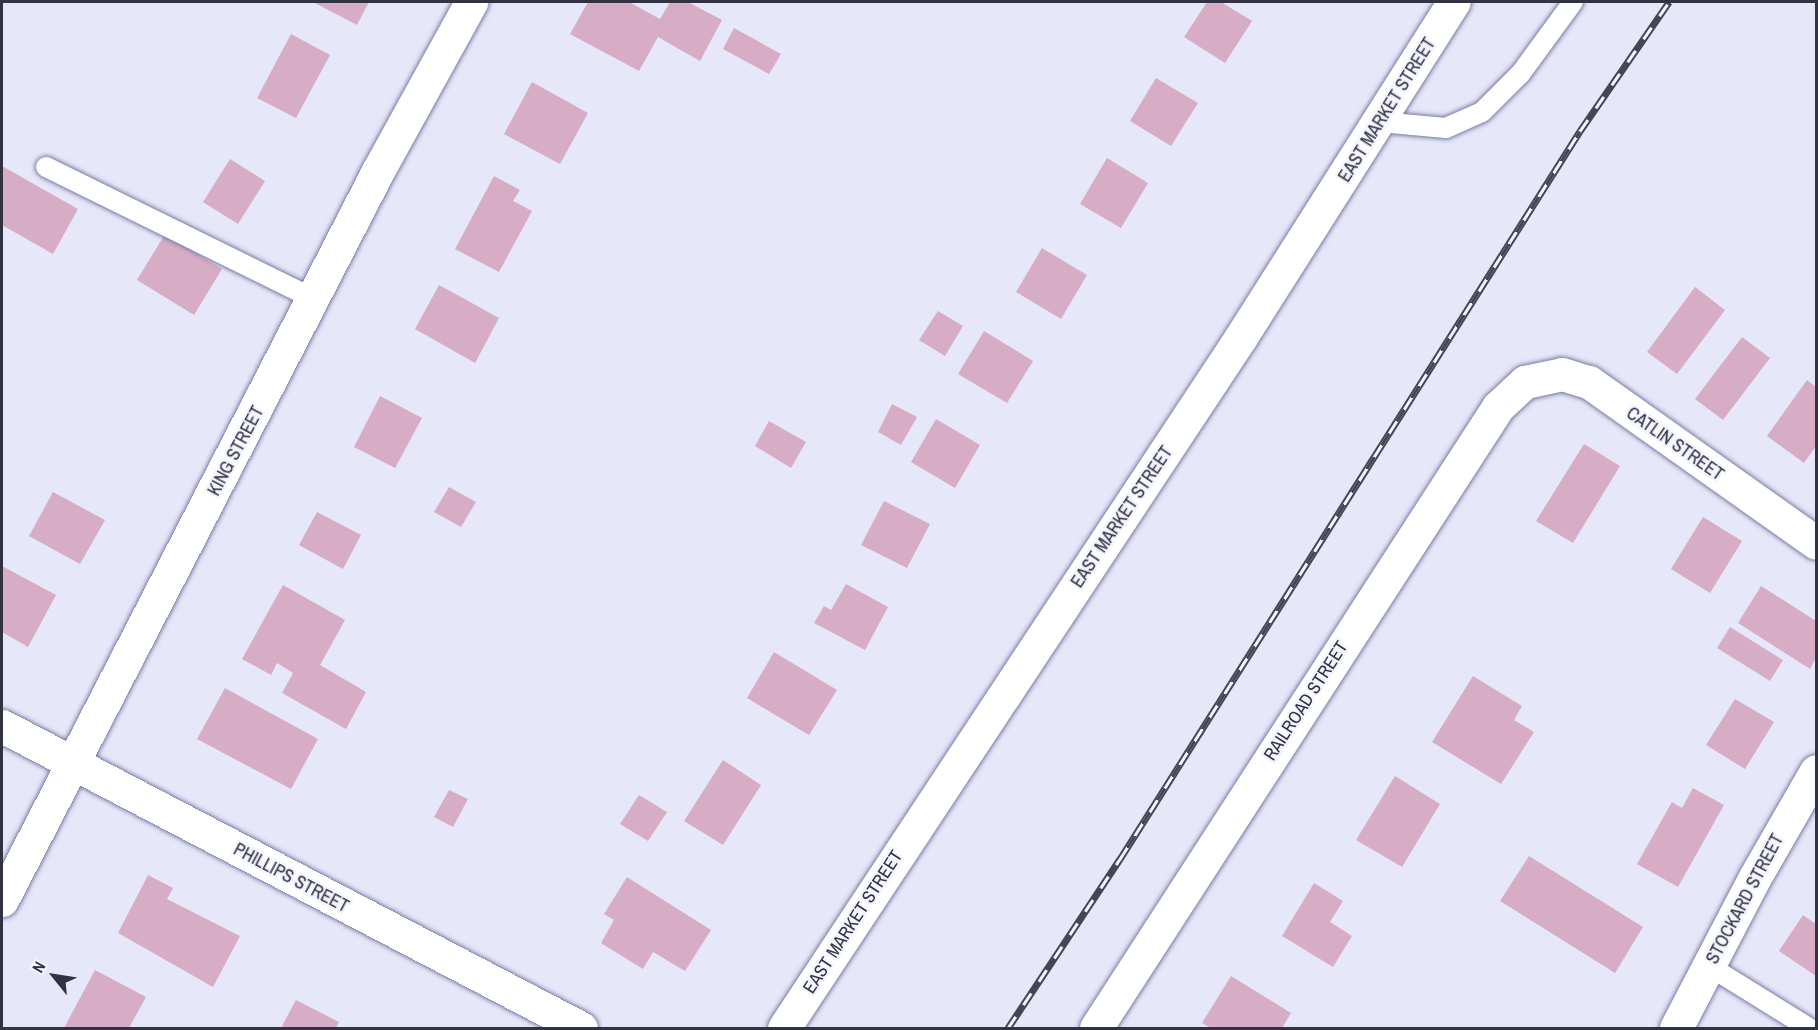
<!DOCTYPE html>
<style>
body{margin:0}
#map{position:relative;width:1818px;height:1030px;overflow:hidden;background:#e6e7f9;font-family:"Archivo Narrow",sans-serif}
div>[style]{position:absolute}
.building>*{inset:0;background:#d7adc6}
.roads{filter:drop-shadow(0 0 2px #7a7ca3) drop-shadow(0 0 2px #7a7ca3)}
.service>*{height:20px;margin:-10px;padding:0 10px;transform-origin:10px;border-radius:10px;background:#fff}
.minor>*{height:33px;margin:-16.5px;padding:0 16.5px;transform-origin:16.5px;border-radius:16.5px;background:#fff}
.rail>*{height:7px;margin-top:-3.5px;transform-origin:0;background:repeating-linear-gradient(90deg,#f4f5fe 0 14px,#444555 0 28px);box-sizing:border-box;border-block:2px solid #444555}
span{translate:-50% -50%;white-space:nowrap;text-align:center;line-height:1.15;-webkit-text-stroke:5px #f4f5fe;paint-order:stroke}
.street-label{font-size:18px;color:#313242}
.frame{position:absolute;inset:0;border:3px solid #313242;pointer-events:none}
.north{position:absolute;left:24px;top:946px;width:60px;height:60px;-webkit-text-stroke:4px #f4f5fe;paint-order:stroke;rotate:300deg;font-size:16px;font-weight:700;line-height:24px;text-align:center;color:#313242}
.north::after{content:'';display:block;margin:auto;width:21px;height:27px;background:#313242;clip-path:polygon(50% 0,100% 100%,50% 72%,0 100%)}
</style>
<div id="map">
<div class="building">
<div style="clip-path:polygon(313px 2px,369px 2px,357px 25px)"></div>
<div style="clip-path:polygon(588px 2px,629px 2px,660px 19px,670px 2px,688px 2px,722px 20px,700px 61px,658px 37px,639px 71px,570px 34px)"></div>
<div style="clip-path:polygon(1207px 2px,1221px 2px,1252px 21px,1225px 63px,1184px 37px)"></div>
<div style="clip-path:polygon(734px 28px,781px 54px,769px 74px,723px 49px)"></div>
<div style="clip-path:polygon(291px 34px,330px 55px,296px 118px,257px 98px)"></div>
<div style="clip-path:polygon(1156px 78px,1198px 103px,1171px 146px,1130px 121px)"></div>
<div style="clip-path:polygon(532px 82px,588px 113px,560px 164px,504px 134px)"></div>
<div style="clip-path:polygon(1107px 158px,1148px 183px,1121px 228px,1080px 204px)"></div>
<div style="clip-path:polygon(230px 159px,265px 181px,238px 224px,203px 202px)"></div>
<div style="clip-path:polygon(2px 166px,78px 209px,53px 254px,2px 225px)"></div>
<div style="clip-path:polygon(494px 176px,520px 190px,513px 201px,532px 211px,499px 272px,455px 249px)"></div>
<div style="clip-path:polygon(165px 234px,222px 269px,194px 315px,137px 280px)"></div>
<div style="clip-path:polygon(1042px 248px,1087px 275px,1061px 319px,1016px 292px)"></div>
<div style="clip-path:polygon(439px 285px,499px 318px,475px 363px,415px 329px)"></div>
<div style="clip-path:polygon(1695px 287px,1725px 310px,1677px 374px,1647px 352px)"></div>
<div style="clip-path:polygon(938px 311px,963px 326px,945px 356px,919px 340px)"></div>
<div style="clip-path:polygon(984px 331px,1033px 361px,1007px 403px,958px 374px)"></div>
<div style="clip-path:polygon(1742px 337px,1770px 358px,1723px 420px,1695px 399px)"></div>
<div style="clip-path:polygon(1807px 380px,1816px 387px,1816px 446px,1804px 463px,1767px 436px)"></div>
<div style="clip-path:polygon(380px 396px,422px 418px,395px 468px,354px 447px)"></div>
<div style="clip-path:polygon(892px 404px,917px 417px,901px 445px,878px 432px)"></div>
<div style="clip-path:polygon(936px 419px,980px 445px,955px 488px,911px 462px)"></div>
<div style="clip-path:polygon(769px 421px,806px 442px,791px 468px,755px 446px)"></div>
<div style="clip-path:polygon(1584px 444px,1620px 466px,1573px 543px,1536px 521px)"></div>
<div style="clip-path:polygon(449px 487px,476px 502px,461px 527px,434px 512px)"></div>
<div style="clip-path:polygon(53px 492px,105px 520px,80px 564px,29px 536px)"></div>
<div style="clip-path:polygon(884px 501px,930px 524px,907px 568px,861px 545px)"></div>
<div style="clip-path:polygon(317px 512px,361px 535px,343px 569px,299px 545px)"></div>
<div style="clip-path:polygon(1703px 517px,1742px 541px,1710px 593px,1671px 569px)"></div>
<div style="clip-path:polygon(2px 566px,56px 595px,28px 647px,2px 632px)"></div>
<div style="clip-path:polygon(846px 584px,888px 607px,865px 650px,814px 623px,824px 606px,831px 610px)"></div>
<div style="clip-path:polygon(283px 585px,345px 620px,320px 665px,366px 692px,346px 729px,282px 693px,293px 673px,277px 663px,271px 675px,242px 659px)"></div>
<div style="clip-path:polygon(1761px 586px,1816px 621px,1816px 658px,1810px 669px,1738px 623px)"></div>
<div style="clip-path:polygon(1730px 627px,1783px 660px,1770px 681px,1717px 648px)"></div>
<div style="clip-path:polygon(774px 652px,837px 690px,809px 735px,747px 698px)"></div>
<div style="clip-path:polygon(1473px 676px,1522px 706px,1514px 720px,1534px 732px,1501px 784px,1432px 742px)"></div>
<div style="clip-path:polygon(225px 688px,318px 739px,291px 789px,197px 739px)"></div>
<div style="clip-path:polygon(1735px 699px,1774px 722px,1745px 769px,1706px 745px)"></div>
<div style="clip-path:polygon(723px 760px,761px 785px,723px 845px,684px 821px)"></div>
<div style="clip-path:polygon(1395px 776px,1440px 804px,1402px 867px,1356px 840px)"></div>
<div style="clip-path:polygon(1693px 788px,1724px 805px,1678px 887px,1637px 864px,1672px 802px,1682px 808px)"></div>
<div style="clip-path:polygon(449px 790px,468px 799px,453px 827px,434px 817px)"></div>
<div style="clip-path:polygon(639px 795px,667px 812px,648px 841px,620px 824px)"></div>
<div style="clip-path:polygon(1529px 856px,1643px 927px,1615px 973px,1500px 901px)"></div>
<div style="clip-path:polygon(148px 875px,173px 888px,167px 899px,240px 936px,213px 987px,118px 933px)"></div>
<div style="clip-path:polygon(627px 877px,711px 930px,685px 971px,653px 952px,643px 969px,601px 943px,614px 920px,604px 914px)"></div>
<div style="clip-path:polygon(1314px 883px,1343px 901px,1330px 922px,1352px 936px,1333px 967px,1282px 936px)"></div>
<div style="clip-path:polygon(1803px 915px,1816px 924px,1816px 976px,1779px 951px)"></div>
<div style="clip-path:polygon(95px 970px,146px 997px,129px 1028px,64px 1028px)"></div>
<div style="clip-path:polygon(1231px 976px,1291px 1013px,1282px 1028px,1211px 1028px,1202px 1023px)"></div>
<div style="clip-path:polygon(296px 1000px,339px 1022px,336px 1028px,281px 1028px)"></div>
</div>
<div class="roads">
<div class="service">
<div style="left:1380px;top:122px;width:66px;rotate:5.2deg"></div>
<div style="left:1446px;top:128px;width:39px;rotate:-24deg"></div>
<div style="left:1482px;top:112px;width:55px;rotate:-45deg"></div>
<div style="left:1521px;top:73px;width:88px;rotate:-53.8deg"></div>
<div style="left:46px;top:167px;width:299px;rotate:26.2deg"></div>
<div style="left:1709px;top:966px;width:118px;rotate:31.8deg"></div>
</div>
<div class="minor">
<div style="left:2px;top:726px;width:653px;rotate:27.55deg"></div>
<div style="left:2px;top:900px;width:822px;rotate:-62.72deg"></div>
<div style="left:379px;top:169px;width:191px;rotate:-61.1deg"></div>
<div style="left:784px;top:1028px;width:828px;rotate:-56.52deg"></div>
<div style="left:1241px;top:337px;width:397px;rotate:-57.6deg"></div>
<div style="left:1096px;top:1028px;width:740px;rotate:-57.08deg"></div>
<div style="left:1498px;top:407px;width:37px;rotate:-43deg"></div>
<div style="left:1525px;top:382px;width:38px;rotate:-12deg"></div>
<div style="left:1562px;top:374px;width:28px;rotate:17deg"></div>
<div style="left:1589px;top:382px;width:278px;rotate:35.3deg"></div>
<div style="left:1676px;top:1028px;width:170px;rotate:-62.4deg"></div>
<div style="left:1755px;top:877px;width:122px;rotate:-60.1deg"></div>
</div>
</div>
<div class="rail">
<div style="left:1008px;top:1028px;width:203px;rotate:-56.5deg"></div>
<div style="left:1120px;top:859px;width:861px;rotate:-57.71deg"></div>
<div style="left:1580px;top:131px;width:157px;rotate:-55.4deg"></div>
</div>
<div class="street-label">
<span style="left:1387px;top:110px;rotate:-58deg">EAST MARKET STREET</span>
<span style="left:1675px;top:444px;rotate:35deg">CATLIN STREET</span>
<span style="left:236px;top:451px;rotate:-62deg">KING STREET</span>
<span style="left:1122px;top:517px;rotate:-56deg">EAST MARKET STREET</span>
<span style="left:1306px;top:701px;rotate:-57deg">RAILROAD STREET</span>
<span style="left:291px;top:878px;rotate:28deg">PHILLIPS STREET</span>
<span style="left:1745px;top:899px;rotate:-62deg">STOCKARD STREET</span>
<span style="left:853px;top:922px;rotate:-57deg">EAST MARKET STREET</span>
</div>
<div class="frame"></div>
<div class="north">N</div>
</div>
